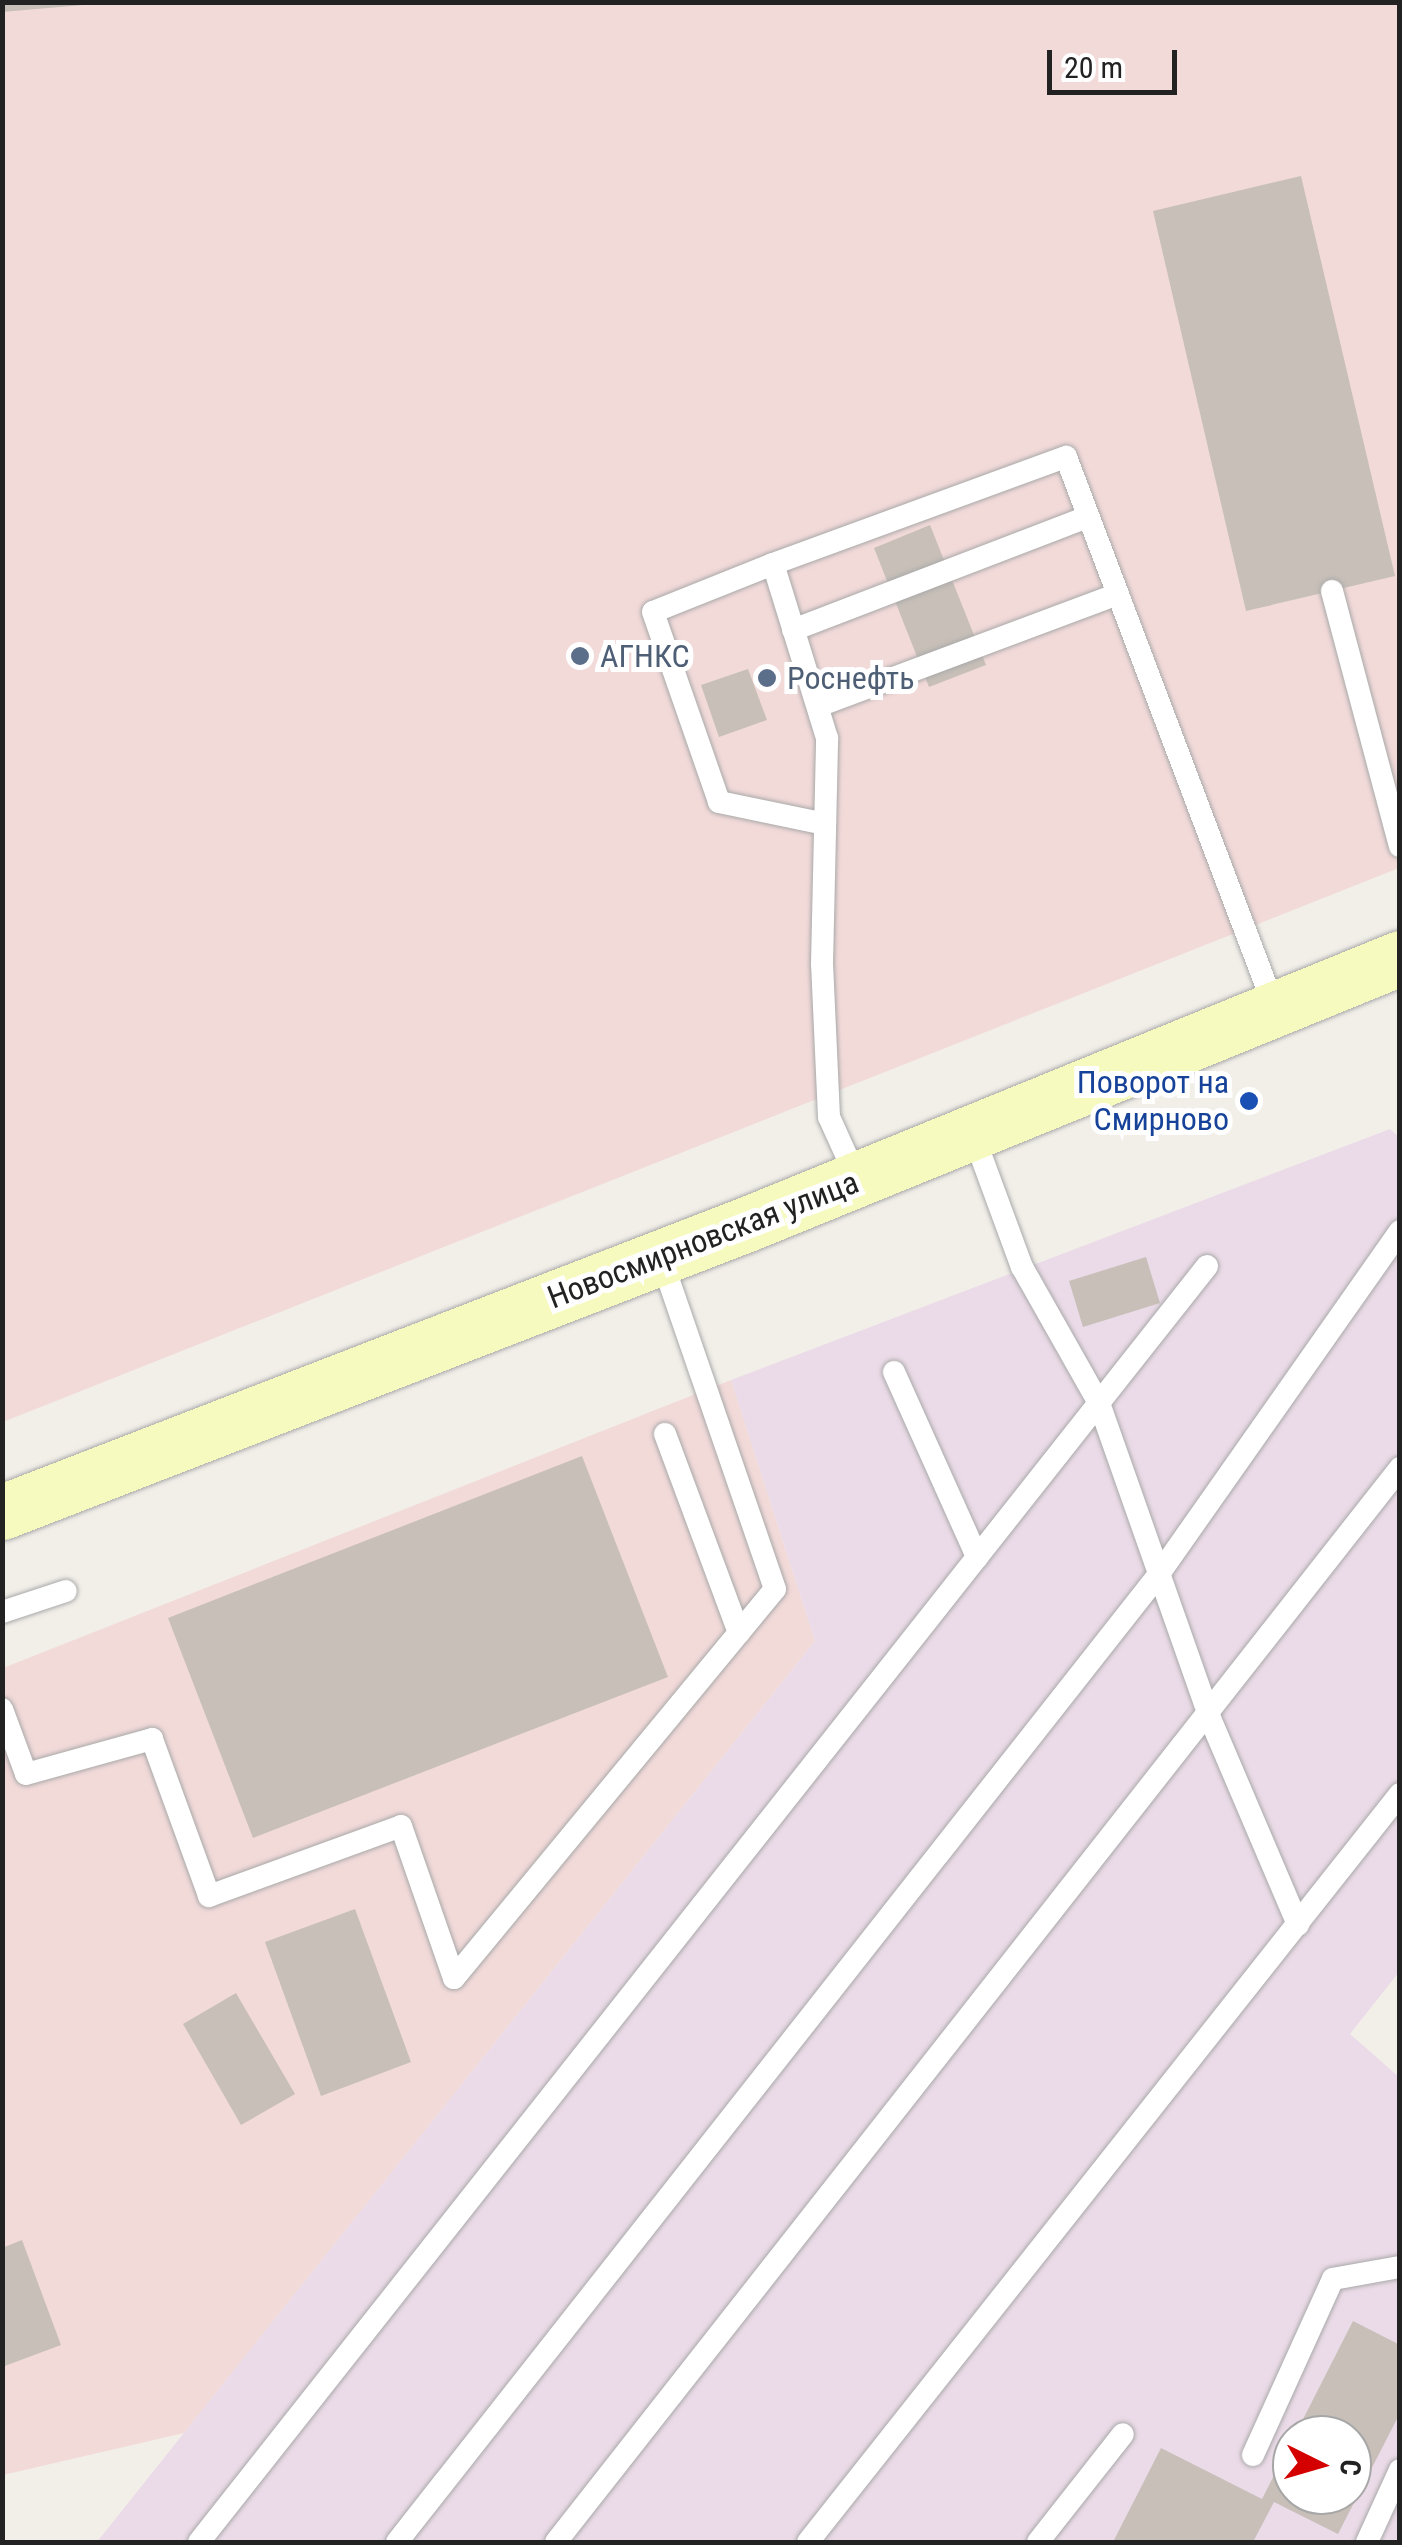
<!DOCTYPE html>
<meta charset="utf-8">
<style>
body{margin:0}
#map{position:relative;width:1402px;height:2545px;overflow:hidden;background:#f2efe9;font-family:"Roboto Condensed",sans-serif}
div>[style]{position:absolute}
.commercial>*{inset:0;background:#f2dad9}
.industrial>*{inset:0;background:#ebdbe8}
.building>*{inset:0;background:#c7bfb8}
.roads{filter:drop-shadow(0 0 2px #a9a9a9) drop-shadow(0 0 2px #a9a9a9)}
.lane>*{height:22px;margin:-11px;padding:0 11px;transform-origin:11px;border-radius:11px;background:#fff}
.secondary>*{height:55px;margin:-27.5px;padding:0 27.5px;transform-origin:27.5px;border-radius:27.5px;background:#f7fabf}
.dots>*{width:28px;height:28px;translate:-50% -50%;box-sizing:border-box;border:5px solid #fff;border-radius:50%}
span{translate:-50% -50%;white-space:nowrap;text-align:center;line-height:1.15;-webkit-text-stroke:10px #fff;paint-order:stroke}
.service-label{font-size:32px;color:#4e5e75}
.left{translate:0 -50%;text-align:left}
.transit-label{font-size:32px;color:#164399}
.right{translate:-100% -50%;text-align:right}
.street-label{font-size:32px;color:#222}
.frame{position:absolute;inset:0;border:5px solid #222;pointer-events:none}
.north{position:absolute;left:1272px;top:2415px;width:100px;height:100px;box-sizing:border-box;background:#fff;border:2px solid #a7a7a7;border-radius:50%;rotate:95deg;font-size:28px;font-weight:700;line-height:40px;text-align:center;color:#222}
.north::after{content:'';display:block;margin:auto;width:35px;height:45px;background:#d40000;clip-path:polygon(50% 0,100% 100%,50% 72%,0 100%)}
.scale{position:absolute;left:1047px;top:50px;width:130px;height:45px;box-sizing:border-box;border:5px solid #222;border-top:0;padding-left:12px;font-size:30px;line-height:35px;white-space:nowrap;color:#222;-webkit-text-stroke:8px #fff;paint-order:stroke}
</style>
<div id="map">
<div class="commercial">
<div style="clip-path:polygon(3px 3px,1399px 3px,1399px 868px,3px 1422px)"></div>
<div style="clip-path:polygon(731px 1380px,815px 1641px,184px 2433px,3px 2475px,3px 1668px)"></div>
</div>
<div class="industrial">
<div style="clip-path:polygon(evenodd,1390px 1129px,1399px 1137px,1399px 1972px,1350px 2034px,1399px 2077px,1399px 2542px,97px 2542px,815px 1641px,731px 1380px,1390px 1129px,1292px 2435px,1352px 2435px,1352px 2495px,1292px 2495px,1292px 2435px)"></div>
</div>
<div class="building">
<div style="clip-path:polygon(2px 2px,83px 2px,83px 5px,2px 12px)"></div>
<div style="clip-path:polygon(1301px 176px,1395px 576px,1246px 611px,1153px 211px)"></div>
<div style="clip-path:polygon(930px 525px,986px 665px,929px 687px,874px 548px)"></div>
<div style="clip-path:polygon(748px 669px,767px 720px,719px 737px,701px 685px)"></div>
<div style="clip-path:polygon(1146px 1257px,1160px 1303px,1083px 1327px,1069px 1281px)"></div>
<div style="clip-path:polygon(582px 1456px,668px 1677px,253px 1838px,168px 1618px)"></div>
<div style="clip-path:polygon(355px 1909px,411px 2062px,321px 2096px,265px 1942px)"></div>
<div style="clip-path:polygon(236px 1993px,295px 2094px,241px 2125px,183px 2024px)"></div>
<div style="clip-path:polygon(22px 2240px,61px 2345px,2px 2367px,2px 2248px)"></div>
<div style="clip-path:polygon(1353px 2321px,1400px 2345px,1400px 2413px,1338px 2534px,1274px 2502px,1253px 2542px,1113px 2542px,1161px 2448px,1262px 2499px,1292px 2440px,1292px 2495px,1352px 2495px,1352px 2435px,1295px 2435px)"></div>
</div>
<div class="roads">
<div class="lane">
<div style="left:773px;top:564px;width:129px;rotate:158.2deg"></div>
<div style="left:653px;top:612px;width:201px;rotate:70.8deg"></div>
<div style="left:719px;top:802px;width:108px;rotate:11.7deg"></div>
<div style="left:1332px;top:591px;width:264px;rotate:75.1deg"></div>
<div style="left:793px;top:630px;width:316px;rotate:-21deg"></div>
<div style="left:821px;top:705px;width:317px;rotate:-20.5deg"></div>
<div style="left:973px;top:1134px;width:142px;rotate:69.8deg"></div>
<div style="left:1022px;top:1267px;width:156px;rotate:60.5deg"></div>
<div style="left:1099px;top:1403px;width:332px;rotate:70.6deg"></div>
<div style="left:1209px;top:1716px;width:227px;rotate:66.9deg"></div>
<div style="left:857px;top:1179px;width:68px;rotate:-114.3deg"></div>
<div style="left:829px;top:1117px;width:153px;rotate:-92.6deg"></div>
<div style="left:822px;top:964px;width:226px;rotate:-88.7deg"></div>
<div style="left:827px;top:738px;width:182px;rotate:-107.2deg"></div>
<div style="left:773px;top:564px;width:312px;rotate:-20.1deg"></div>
<div style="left:1066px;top:457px;width:590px;rotate:69.26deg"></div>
<div style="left:894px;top:1372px;width:203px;rotate:65.8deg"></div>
<div style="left:665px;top:1434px;width:212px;rotate:69.6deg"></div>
<div style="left:2px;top:1612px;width:67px;rotate:-18.2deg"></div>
<div style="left:2px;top:1709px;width:69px;rotate:69.7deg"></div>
<div style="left:26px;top:1774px;width:131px;rotate:-15.5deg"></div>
<div style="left:152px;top:1739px;width:167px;rotate:70deg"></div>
<div style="left:209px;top:1896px;width:204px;rotate:-20deg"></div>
<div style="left:401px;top:1826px;width:161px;rotate:70.8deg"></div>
<div style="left:454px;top:1978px;width:504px;rotate:-50.47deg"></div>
<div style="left:775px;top:1589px;width:350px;rotate:-109deg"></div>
<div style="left:1253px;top:2455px;width:193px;rotate:-65.6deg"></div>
<div style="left:1333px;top:2279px;width:68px;rotate:-10.2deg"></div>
<div style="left:199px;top:2542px;width:1626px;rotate:-51.69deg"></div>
<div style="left:397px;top:2542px;width:1232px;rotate:-51.79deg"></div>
<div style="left:1159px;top:1574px;width:419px;rotate:-54.9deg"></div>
<div style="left:556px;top:2542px;width:1366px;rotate:-51.84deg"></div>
<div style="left:808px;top:2542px;width:954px;rotate:-51.64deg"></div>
<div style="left:1038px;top:2542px;width:137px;rotate:-51.8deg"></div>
<div style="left:1367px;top:2542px;width:79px;rotate:-65.4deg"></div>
</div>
<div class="secondary">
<div style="left:2px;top:1512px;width:799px;rotate:-21.14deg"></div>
<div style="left:747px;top:1224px;width:705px;rotate:-22.16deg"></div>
</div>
</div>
<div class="dots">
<div style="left:580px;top:656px;background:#5c6f8a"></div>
<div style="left:767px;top:678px;background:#5c6f8a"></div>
<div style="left:1249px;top:1101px;background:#1a4fb4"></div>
</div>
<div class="service-label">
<span class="left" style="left:600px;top:656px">АГНКС</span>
<span class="left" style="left:787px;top:678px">Роснефть</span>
</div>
<div class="transit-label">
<span class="right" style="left:1229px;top:1101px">Поворот на<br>Смирново</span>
</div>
<div class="street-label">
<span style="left:703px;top:1240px;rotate:-21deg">Новосмирновская улица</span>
</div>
<div class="frame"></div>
<div class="north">С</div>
<div class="scale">20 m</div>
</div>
